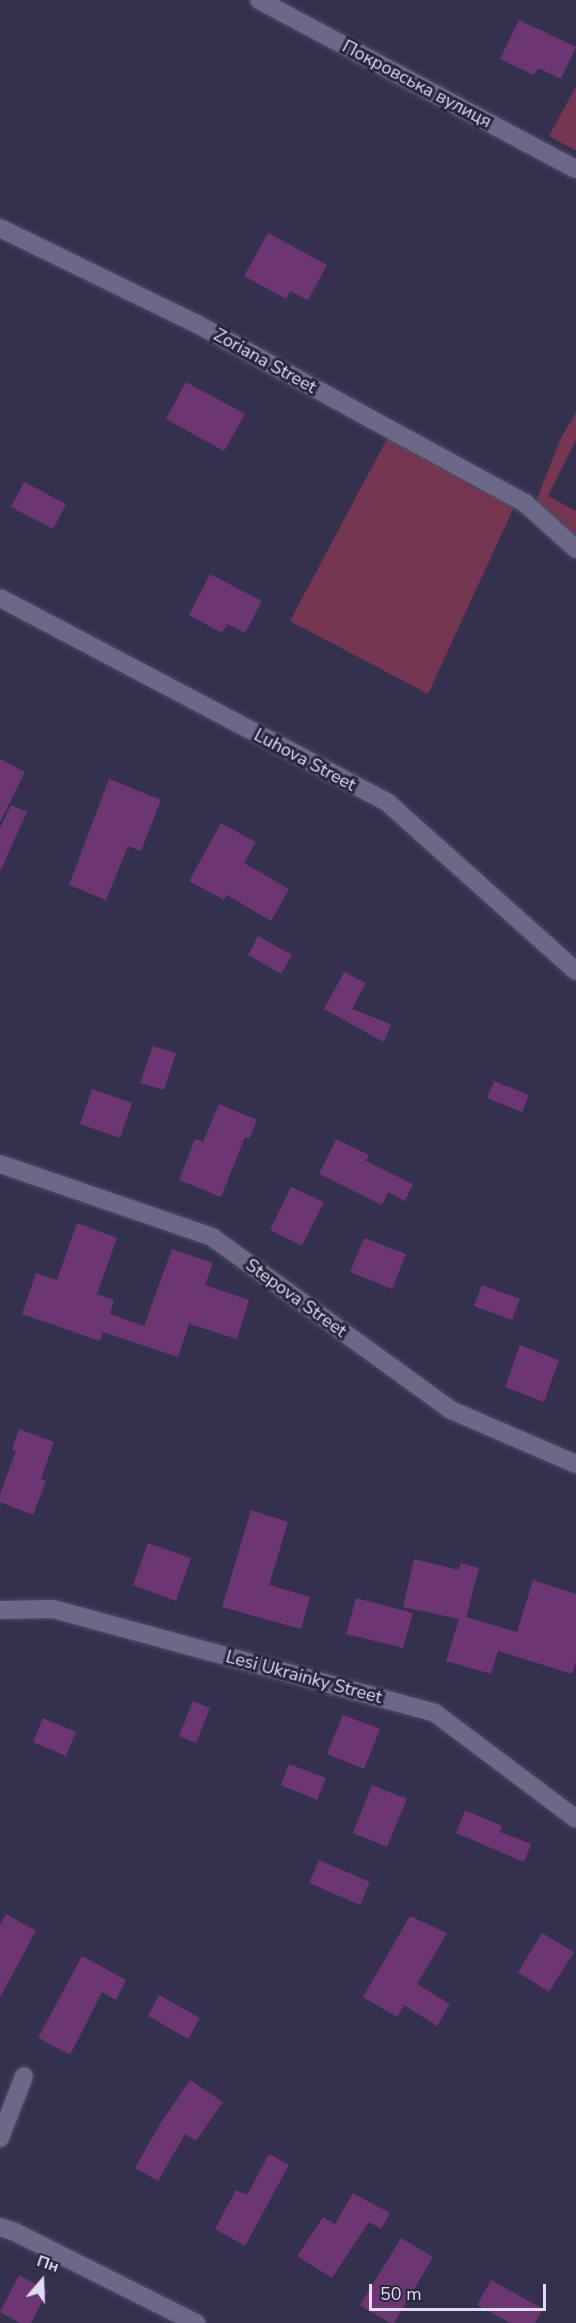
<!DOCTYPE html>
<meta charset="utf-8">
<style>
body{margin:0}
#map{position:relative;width:576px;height:2323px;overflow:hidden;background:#34304d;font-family:"Nunito Sans",sans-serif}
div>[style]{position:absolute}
.green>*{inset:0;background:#743650}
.building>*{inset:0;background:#6c3673}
.roads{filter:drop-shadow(0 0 2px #4f4b63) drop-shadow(0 0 2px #4f4b63)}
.minor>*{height:18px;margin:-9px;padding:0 9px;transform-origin:9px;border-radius:9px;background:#6c6888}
span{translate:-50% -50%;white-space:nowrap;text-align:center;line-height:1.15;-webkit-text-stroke:6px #2a2642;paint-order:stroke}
.street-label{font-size:18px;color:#dfddef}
.north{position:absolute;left:12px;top:2251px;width:60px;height:60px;-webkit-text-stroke:4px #2a2642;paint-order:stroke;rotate:19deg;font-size:16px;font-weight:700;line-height:24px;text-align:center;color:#dfddef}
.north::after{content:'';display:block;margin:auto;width:21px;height:27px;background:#dfddef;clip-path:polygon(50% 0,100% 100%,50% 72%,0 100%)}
.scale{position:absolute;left:369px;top:2284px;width:177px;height:27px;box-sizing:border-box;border:3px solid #dfddef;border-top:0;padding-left:8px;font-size:18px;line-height:21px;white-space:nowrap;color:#dfddef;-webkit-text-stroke:4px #2a2642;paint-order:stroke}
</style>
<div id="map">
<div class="green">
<div style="clip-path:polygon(576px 86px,576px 151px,549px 136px)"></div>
<div style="clip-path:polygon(576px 412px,576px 440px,548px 496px,576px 511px,576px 536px,536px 501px,560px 440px)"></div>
<div style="clip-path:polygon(388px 437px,514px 507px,428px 694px,290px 621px)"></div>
</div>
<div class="building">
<div style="clip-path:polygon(519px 20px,576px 47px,561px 79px,538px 68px,534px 75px,500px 59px)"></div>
<div style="clip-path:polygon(268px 233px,327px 265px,308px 300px,290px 291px,286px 299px,244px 276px)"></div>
<div style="clip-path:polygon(186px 382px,245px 414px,224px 451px,166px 419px)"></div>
<div style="clip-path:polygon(24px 482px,66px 504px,53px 529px,11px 507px)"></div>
<div style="clip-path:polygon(210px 574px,262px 601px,245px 633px,227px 624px,222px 633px,189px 615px)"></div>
<div style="clip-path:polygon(0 759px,25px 772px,0 822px)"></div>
<div style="clip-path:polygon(109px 779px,161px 800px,141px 851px,128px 846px,106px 900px,69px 885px)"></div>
<div style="clip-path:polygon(11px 805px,27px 812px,0 872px,0 828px)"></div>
<div style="clip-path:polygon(221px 823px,256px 842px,244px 863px,289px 889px,271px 921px,227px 895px,224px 900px,189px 881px)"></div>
<div style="clip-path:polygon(258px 936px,292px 955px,281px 974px,248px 955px)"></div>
<div style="clip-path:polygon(344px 972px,366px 983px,352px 1009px,391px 1024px,384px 1042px,324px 1009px)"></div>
<div style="clip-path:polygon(153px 1046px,176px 1053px,164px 1090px,140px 1083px)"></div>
<div style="clip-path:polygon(494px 1081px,529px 1095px,522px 1112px,487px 1098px)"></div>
<div style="clip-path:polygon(92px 1089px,132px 1103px,120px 1138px,80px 1124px)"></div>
<div style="clip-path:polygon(219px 1104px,257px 1120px,249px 1139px,245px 1137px,221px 1197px,179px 1180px,195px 1139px,203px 1142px)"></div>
<div style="clip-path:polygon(336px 1139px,369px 1155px,366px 1161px,413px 1184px,405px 1201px,388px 1192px,382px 1205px,319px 1174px)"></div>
<div style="clip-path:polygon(291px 1187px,324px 1202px,302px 1246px,270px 1230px)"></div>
<div style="clip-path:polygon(77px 1223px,117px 1238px,97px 1294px,114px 1300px,110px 1314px,144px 1326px,172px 1249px,213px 1263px,205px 1285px,249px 1300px,237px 1339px,189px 1324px,178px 1357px,103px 1332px,100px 1341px,22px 1314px,36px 1273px,57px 1280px)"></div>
<div style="clip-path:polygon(364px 1238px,406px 1254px,392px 1289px,350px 1272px)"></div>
<div style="clip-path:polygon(482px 1285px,520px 1299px,512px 1320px,474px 1306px)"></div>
<div style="clip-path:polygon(520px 1345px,559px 1360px,544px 1402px,505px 1387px)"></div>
<div style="clip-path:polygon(19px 1429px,54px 1442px,41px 1479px,46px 1481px,33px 1515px,0 1502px,0 1494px,16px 1451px,12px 1450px)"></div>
<div style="clip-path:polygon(251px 1510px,288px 1522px,269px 1585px,310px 1597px,301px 1629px,222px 1607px)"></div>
<div style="clip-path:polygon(148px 1543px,191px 1558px,176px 1601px,133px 1585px)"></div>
<div style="clip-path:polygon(414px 1559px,459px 1570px,461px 1563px,479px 1568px,466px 1617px,517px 1632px,533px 1580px,576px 1594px,576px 1661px,572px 1674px,498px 1651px,491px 1674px,446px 1661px,459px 1619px,403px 1607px)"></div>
<div style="clip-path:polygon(356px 1598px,413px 1613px,403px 1648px,346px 1634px)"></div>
<div style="clip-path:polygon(193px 1701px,210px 1708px,196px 1743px,179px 1736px)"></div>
<div style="clip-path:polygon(343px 1715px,380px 1729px,364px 1769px,327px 1754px)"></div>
<div style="clip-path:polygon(43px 1718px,76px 1732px,66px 1756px,33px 1742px)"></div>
<div style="clip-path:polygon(289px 1764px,326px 1778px,317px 1800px,281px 1785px)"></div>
<div style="clip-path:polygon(372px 1785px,407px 1799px,387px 1847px,353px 1833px)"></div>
<div style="clip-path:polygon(465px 1810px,502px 1826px,500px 1832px,531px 1844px,524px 1862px,456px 1833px)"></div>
<div style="clip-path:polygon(319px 1860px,370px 1882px,360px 1905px,309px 1883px)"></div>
<div style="clip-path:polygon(6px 1914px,36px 1931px,0 1997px,0 1925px)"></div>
<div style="clip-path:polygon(410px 1916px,447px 1933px,417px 1984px,450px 2004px,437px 2026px,404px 2005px,397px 2017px,363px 1997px)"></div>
<div style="clip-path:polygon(542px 1933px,574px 1952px,549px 1992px,518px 1972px)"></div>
<div style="clip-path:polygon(82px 1956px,126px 1980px,116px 2000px,102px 1992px,70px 2055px,38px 2038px)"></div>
<div style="clip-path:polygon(159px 1995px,200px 2018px,188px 2039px,148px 2016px)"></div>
<div style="clip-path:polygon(190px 2080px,223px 2102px,196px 2141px,185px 2134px,158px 2181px,135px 2168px,160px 2124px)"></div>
<div style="clip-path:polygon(269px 2154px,289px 2165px,245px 2246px,215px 2229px,236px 2190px,247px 2195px)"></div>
<div style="clip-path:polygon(353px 2193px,390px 2213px,381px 2229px,369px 2222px,332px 2278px,297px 2256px,323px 2217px,335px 2224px)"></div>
<div style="clip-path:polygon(401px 2238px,433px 2257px,394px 2323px,390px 2323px,360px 2305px)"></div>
<div style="clip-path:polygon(19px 2275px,48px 2291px,31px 2323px,20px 2323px,0 2312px)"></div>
<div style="clip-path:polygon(491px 2280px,543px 2309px,535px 2323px,510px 2323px,477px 2305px)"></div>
</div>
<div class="roads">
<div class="minor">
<div style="left:259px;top:0;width:359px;rotate:28.1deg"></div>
<div style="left:0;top:228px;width:217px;rotate:26deg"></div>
<div style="left:195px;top:323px;width:376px;rotate:28.6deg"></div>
<div style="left:525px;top:503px;width:69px;rotate:42deg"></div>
<div style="left:0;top:598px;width:439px;rotate:27.8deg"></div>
<div style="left:388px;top:803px;width:252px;rotate:41.8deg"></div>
<div style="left:0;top:1164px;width:224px;rotate:19deg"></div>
<div style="left:212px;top:1237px;width:295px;rotate:35.9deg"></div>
<div style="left:451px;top:1410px;width:136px;rotate:23.4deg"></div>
<div style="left:0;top:1610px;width:53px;rotate:-1.1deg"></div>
<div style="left:53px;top:1609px;width:396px;rotate:15.2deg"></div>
<div style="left:435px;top:1713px;width:176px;rotate:36.9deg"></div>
<div style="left:0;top:2138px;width:66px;rotate:-68.8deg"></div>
<div style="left:0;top:2227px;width:16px;rotate:18deg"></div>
<div style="left:15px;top:2232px;width:203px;rotate:26.7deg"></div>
</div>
</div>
<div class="street-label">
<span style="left:417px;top:84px;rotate:28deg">Покровська вулиця</span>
<span style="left:265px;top:361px;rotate:29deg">Zoriana Street</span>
<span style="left:305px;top:760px;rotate:28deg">Luhova Street</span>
<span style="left:296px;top:1298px;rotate:36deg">Stepova Street</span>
<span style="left:304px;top:1677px;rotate:15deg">Lesi Ukrainky Street</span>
</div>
<div class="north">Пн</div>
<div class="scale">50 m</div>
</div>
